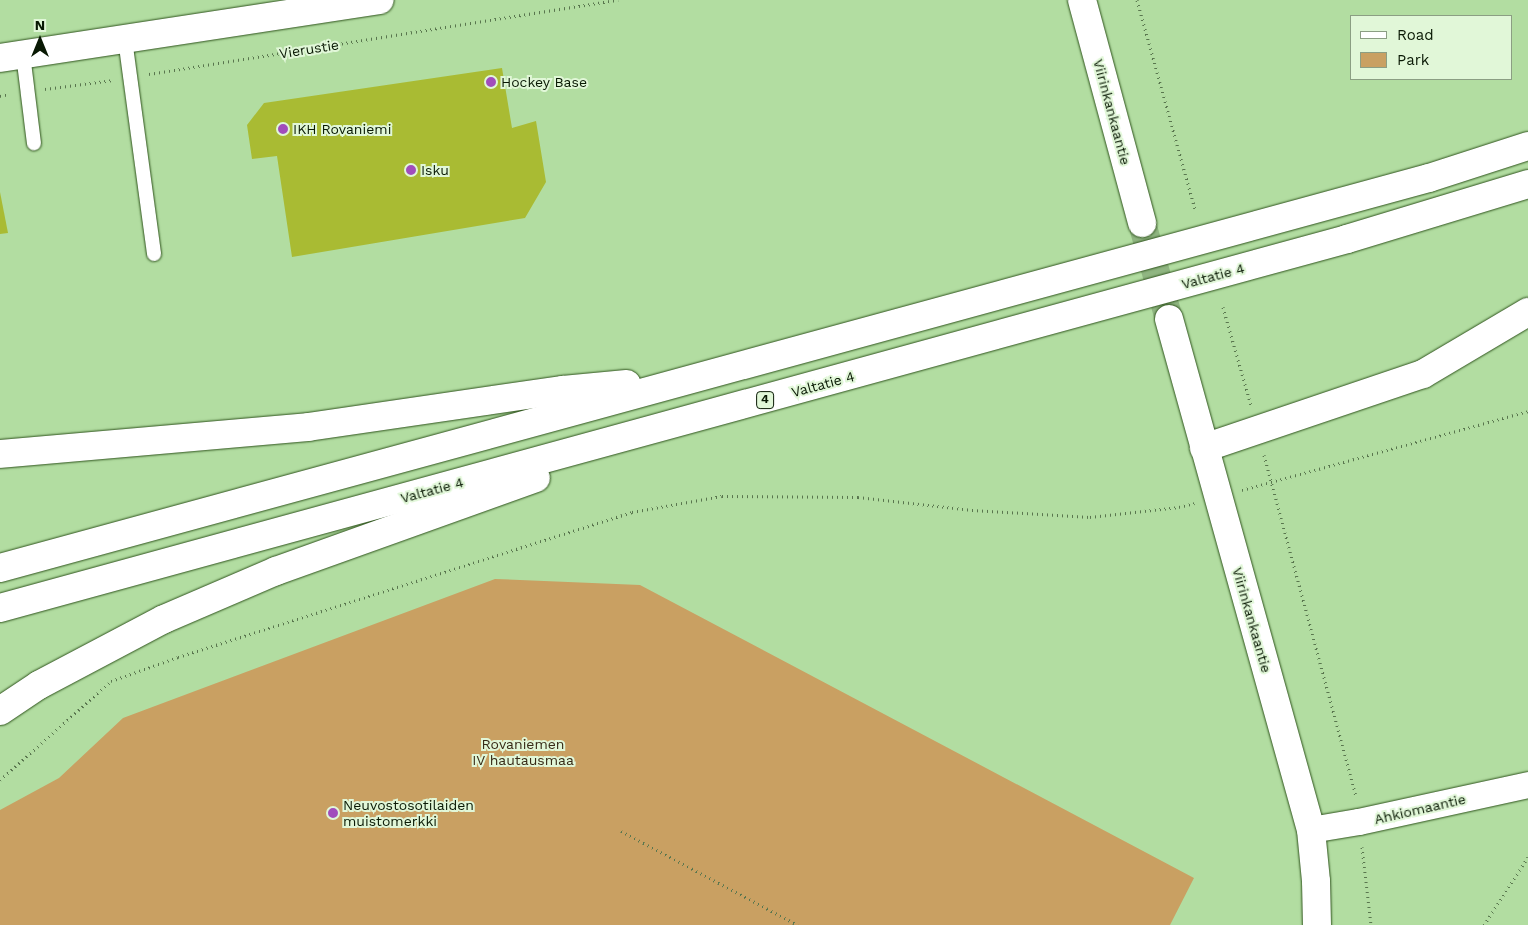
<!DOCTYPE html>
<style>
body{margin:0}
#map{position:relative;width:1528px;height:925px;overflow:hidden;background:#b2dda1;font-family:"Work Sans",sans-serif}
div>[style]{position:absolute}
.green>*{inset:0;background:#c9a062}
.building>*{inset:0;background:#a9bb33}
.secondary-tunnel>*{height:28px;margin-top:-14px;transform-origin:0;background:repeating-linear-gradient(90deg,#90b682 0 28px,transparent 0 42px)}
.path>*{height:3px;margin-top:-1.5px;transform-origin:0;background:repeating-linear-gradient(90deg,#59764e 0 1px,transparent 0 5px)}
.roads{filter:drop-shadow(0 0 1px #2f541d) drop-shadow(0 0 1px #2f541d)}
.lane>*{height:14px;margin:-7px;padding:0 7px;transform-origin:7px;border-radius:7px;background:#fff}
.street>*{height:26px;margin:-13px;padding:0 13px;transform-origin:13px;border-radius:13px;background:#fff}
.secondary>*{height:28px;margin:-14px;padding:0 14px;transform-origin:14px;border-radius:14px;background:#fff}
.highway>*{height:28px;margin:-14px;padding:0 14px;transform-origin:14px;border-radius:14px;background:#fff}
.dots>*{width:14px;height:14px;translate:-50% -50%;box-sizing:border-box;border:2px solid #e1f7d8;border-radius:50%}
span{translate:-50% -50%;white-space:nowrap;text-align:center;line-height:1.15;-webkit-text-stroke:4px #e1f7d8;paint-order:stroke}
.shield-label span{padding:1px 4px;background:#e1f7d8;border:1px solid;border-radius:4px;-webkit-text-stroke-width:0}
.shield-label{font-size:12px;color:#091904;font-weight:700}
.street-label{font-size:14px;color:#091904}
.poi-label{font-size:14px;color:#091904}
.left{translate:0 -50%;text-align:left}
.park-label{font-size:14px;color:#372a16}
.legend{position:absolute;left:1350px;top:15px;width:162px;height:65px;box-sizing:border-box;background:#e1f7d8;border:1px solid #8b9e83;margin:0;padding:6px 9px;list-style:none;font-size:15px;color:#091904}
.legend li{display:flex;align-items:center;gap:10px;height:25px}
.legend b{width:25px;border:1px solid #8b9e83}
.north{position:absolute;left:15px;top:15px;width:50px;height:50px;-webkit-text-stroke:4px #e1f7d8;paint-order:stroke;rotate:0deg;font-size:14px;font-weight:700;line-height:20px;text-align:center;color:#091904}
.north::after{content:'';display:block;margin:auto;width:18px;height:22px;background:#091904;clip-path:polygon(50% 0,100% 100%,50% 72%,0 100%)}
</style>
<div id="map">
<div class="green">
<div style="clip-path:polygon(495px 579px,640px 585px,1194px 878px,1170px 925px,0 925px,0 810px,59px 778px,123px 718px)"></div>
</div>
<div class="building">
<div style="clip-path:polygon(502px 68px,512px 128px,536px 121px,546px 182px,525px 218px,292px 257px,277px 156px,252px 159px,247px 125px,264px 103px)"></div>
<div style="clip-path:polygon(0 192px,8px 233px,0 234px)"></div>
</div>
<div class="secondary-tunnel">
<div style="left:1142px;top:223px;width:100px;rotate:74.3deg"></div>
</div>
<div class="path">
<div style="left:1137px;top:0;width:217px;rotate:74.5deg"></div>
<div style="left:149px;top:74px;width:475px;rotate:-9deg"></div>
<div style="left:45px;top:89px;width:69px;rotate:-7.5deg"></div>
<div style="left:0;top:96px;width:9px;rotate:-13deg"></div>
<div style="left:1223px;top:307px;width:102px;rotate:74.1deg"></div>
<div style="left:1264px;top:455px;width:353px;rotate:74.9deg"></div>
<div style="left:1242px;top:490px;width:297px;rotate:-15.4deg"></div>
<div style="left:0;top:780px;width:149px;rotate:-41.7deg"></div>
<div style="left:111px;top:681px;width:71px;rotate:-19.7deg"></div>
<div style="left:178px;top:657px;width:477px;rotate:-17.7deg"></div>
<div style="left:632px;top:512px;width:91px;rotate:-10.1deg"></div>
<div style="left:722px;top:496px;width:136px;rotate:0.4deg"></div>
<div style="left:858px;top:497px;width:115px;rotate:6.5deg"></div>
<div style="left:972px;top:510px;width:118px;rotate:3.4deg"></div>
<div style="left:1090px;top:517px;width:90px;rotate:-6.4deg"></div>
<div style="left:1179px;top:507px;width:16px;rotate:-14deg"></div>
<div style="left:621px;top:831px;width:200px;rotate:28deg"></div>
<div style="left:1362px;top:847px;width:79px;rotate:83.4deg"></div>
<div style="left:1484px;top:925px;width:81px;rotate:-57.1deg"></div>
</div>
<div class="roads">
<div class="lane">
<div style="left:125px;top:39px;width:217px;rotate:82.3deg"></div>
<div style="left:23px;top:54px;width:90px;rotate:83deg"></div>
</div>
<div class="street">
<div style="left:1311px;top:830px;width:49px;rotate:-9.5deg"></div>
<div style="left:1359px;top:822px;width:173px;rotate:-12.3deg"></div>
</div>
<div class="secondary">
<div style="left:1082px;top:0;width:231px;rotate:74.9deg"></div>
<div style="left:0;top:58px;width:384px;rotate:-8.7deg"></div>
<div style="left:1169px;top:319px;width:530px;rotate:74.47deg"></div>
<div style="left:1311px;top:830px;width:51px;rotate:84.4deg"></div>
<div style="left:1316px;top:881px;width:44px;rotate:88.7deg"></div>
</div>
<div class="highway">
<div style="left:1204px;top:448px;width:231px;rotate:-18.7deg"></div>
<div style="left:1423px;top:374px;width:122px;rotate:-30.6deg"></div>
<div style="left:0;top:454px;width:309px;rotate:-5deg"></div>
<div style="left:308px;top:427px;width:258px;rotate:-8.3deg"></div>
<div style="left:563px;top:390px;width:64px;rotate:-5.4deg"></div>
<div style="left:0;top:568px;width:1481px;rotate:-15.27deg"></div>
<div style="left:1429px;top:178px;width:104px;rotate:-17.9deg"></div>
<div style="left:0;top:608px;width:1397px;rotate:-15.32deg"></div>
<div style="left:1347px;top:239px;width:189px;rotate:-16.9deg"></div>
<div style="left:0;top:711px;width:47px;rotate:-33.7deg"></div>
<div style="left:39px;top:685px;width:141px;rotate:-27.8deg"></div>
<div style="left:164px;top:619px;width:122px;rotate:-23.2deg"></div>
<div style="left:276px;top:571px;width:276px;rotate:-19.7deg"></div>
</div>
</div>
<div class="dots">
<div style="left:491px;top:82px;background:#a14dbc"></div>
<div style="left:283px;top:129px;background:#a14dbc"></div>
<div style="left:411px;top:170px;background:#a14dbc"></div>
<div style="left:333px;top:813px;background:#a14dbc"></div>
</div>
<div class="shield-label">
<span style="left:765px;top:400px">4</span>
</div>
<div class="street-label">
<span style="left:309px;top:49px;rotate:-9deg">Vierustie</span>
<span style="left:1112px;top:112px;rotate:75deg">Viirinkankaantie</span>
<span style="left:1213px;top:276px;rotate:-15deg">Valtatie 4</span>
<span style="left:823px;top:384px;rotate:-15deg">Valtatie 4</span>
<span style="left:432px;top:490px;rotate:-15deg">Valtatie 4</span>
<span style="left:1252px;top:620px;rotate:74deg">Viirinkankaantie</span>
<span style="left:1420px;top:809px;rotate:-13deg">Ahkiomaantie</span>
</div>
<div class="poi-label">
<span class="left" style="left:501px;top:82px">Hockey Base</span>
<span class="left" style="left:293px;top:129px">IKH Rovaniemi</span>
<span class="left" style="left:421px;top:170px">Isku</span>
<span class="left" style="left:343px;top:813px">Neuvostosotilaiden<br>muistomerkki</span>
</div>
<div class="park-label">
<span style="left:523px;top:752px">Rovaniemen<br>IV hautausmaa</span>
</div>
<ul class="legend">
<li><b style="height:6px;background:#fff"></b>Road</li>
<li><b style="height:14px;background:#c9a062"></b>Park</li>
</ul>
<div class="north">N</div>
</div>
